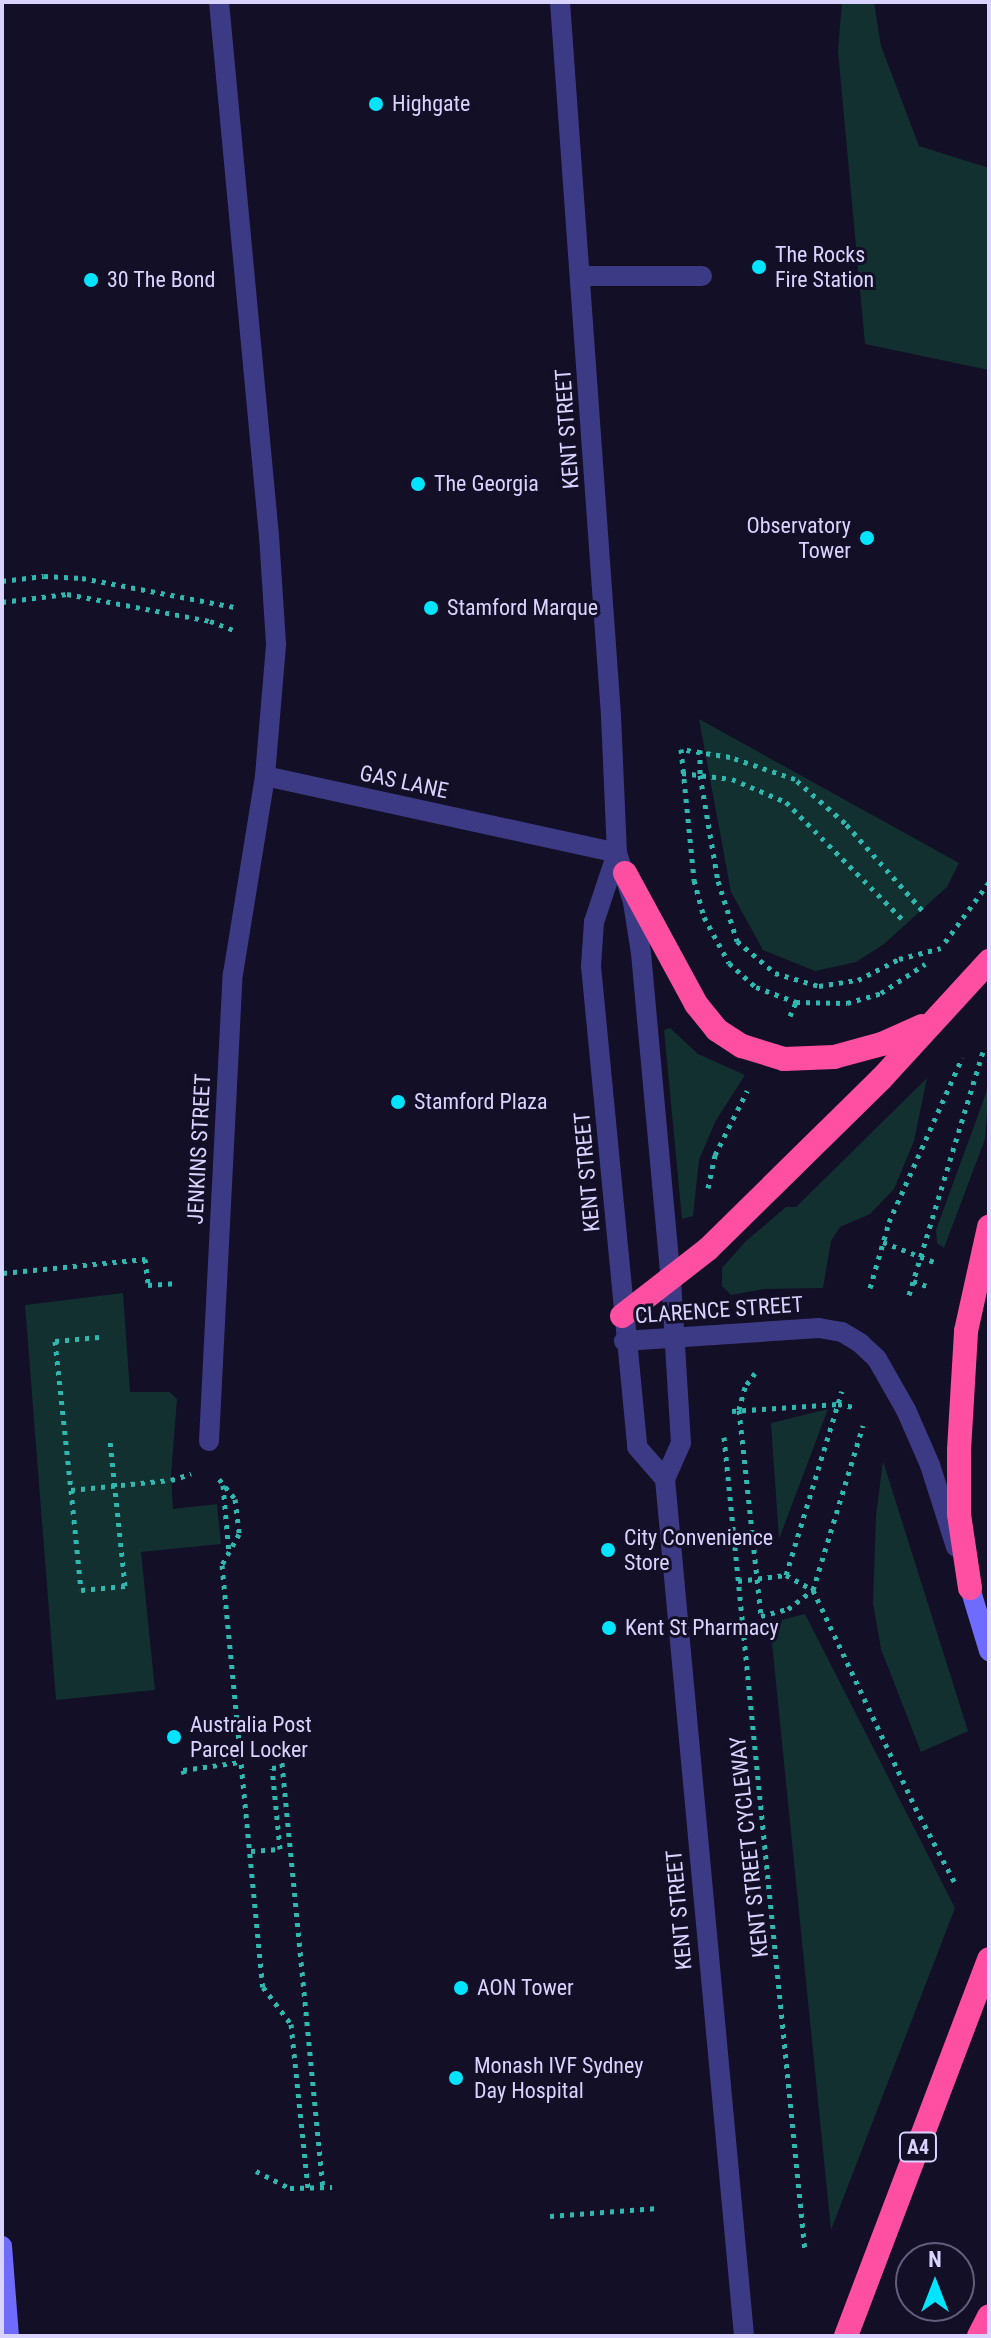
<!DOCTYPE html>
<style>
body{margin:0}
#map{position:relative;width:991px;height:2338px;overflow:hidden;background:#130f26;font-family:"Roboto Condensed",sans-serif}
div>[style]{position:absolute}
.green>*{inset:0;background:#12302f}
.path>*{height:5px;margin-top:-2.5px;transform-origin:0;background:repeating-linear-gradient(90deg,#2fb8b0 0 4px,transparent 0 10px)}
.lane>*{height:20px;margin:-10px;padding:0 10px;transform-origin:10px;border-radius:10px;background:#3d3a85}
.street>*{height:20px;margin:-10px;padding:0 10px;transform-origin:10px;border-radius:10px;background:#3d3a85}
.secondary>*{height:20px;margin:-10px;padding:0 10px;transform-origin:10px;border-radius:10px;background:#6f6bff}
.highway>*{height:24px;margin:-12px;padding:0 12px;transform-origin:12px;border-radius:12px;background:#ff4fa3}
.dots>*{width:22px;height:22px;translate:-50% -50%;box-sizing:border-box;border:4px solid #130f26;border-radius:50%}
span{translate:-50% -50%;white-space:nowrap;text-align:center;line-height:1.15;-webkit-text-stroke:6px #130f26;paint-order:stroke}
.shield-label span{padding:2px 6px;background:#130f26;border:2px solid;border-radius:6px;-webkit-text-stroke-width:0}
.shield-label{font-size:20px;color:#d9d4ff;font-weight:700}
.poi-label{font-size:22px;color:#d9d4ff}
.left{translate:0 -50%;text-align:left}
.right{translate:-100% -50%;text-align:right}
.street-label{font-size:22px;color:#d9d4ff}
.frame{position:absolute;inset:0;border:4px solid #d9d4ff;pointer-events:none}
.north{position:absolute;left:895px;top:2242px;width:80px;height:80px;box-sizing:border-box;background:#130f26;border:2px solid #625e7d;border-radius:50%;rotate:0deg;font-size:22px;font-weight:700;line-height:32px;text-align:center;color:#d9d4ff}
.north::after{content:'';display:block;margin:auto;width:28px;height:36px;background:#00e5ff;clip-path:polygon(50% 0,100% 100%,50% 72%,0 100%)}
</style>
<div id="map">
<div class="green">
<div style="clip-path:polygon(842px 2px,874px 2px,881px 46px,919px 146px,989px 168px,989px 370px,865px 344px,838px 51px)"></div>
<div style="clip-path:polygon(699px 719px,959px 863px,947px 887px,884px 944px,856px 962px,815px 971px,763px 950px,731px 892px)"></div>
<div style="clip-path:polygon(670px 1028px,698px 1054px,745px 1075px,715px 1122px,699px 1160px,693px 1216px,682px 1219px,664px 1030px)"></div>
<div style="clip-path:polygon(927px 1078px,914px 1141px,894px 1189px,870px 1214px,840px 1227px,831px 1241px,823px 1288px,764px 1289px,731px 1295px,722px 1286px,722px 1268px,746px 1241px,786px 1207px,796px 1207px)"></div>
<div style="clip-path:polygon(989px 1085px,985px 1139px,944px 1248px,937px 1243px,936px 1230px)"></div>
<div style="clip-path:polygon(123px 1293px,130px 1392px,170px 1392px,177px 1399px,171px 1476px,173px 1509px,217px 1504px,221px 1544px,141px 1552px,155px 1690px,56px 1700px,25px 1305px)"></div>
<div style="clip-path:polygon(828px 1409px,779px 1539px,771px 1423px)"></div>
<div style="clip-path:polygon(883px 1461px,968px 1731px,921px 1752px,881px 1649px,873px 1603px,876px 1516px)"></div>
<div style="clip-path:polygon(805px 1614px,955px 1908px,831px 2230px,770px 1623px)"></div>
</div>
<div class="path">
<div style="left:2px;top:581px;width:42px;rotate:-6.8deg"></div>
<div style="left:44px;top:576px;width:38px;rotate:3deg"></div>
<div style="left:82px;top:578px;width:155px;rotate:10.8deg"></div>
<div style="left:2px;top:602px;width:65px;rotate:-7deg"></div>
<div style="left:67px;top:594px;width:146px;rotate:10.7deg"></div>
<div style="left:210px;top:621px;width:28px;rotate:21deg"></div>
<div style="left:700px;top:750px;width:25px;rotate:90deg"></div>
<div style="left:700px;top:775px;width:108px;rotate:80.4deg"></div>
<div style="left:718px;top:881px;width:63px;rotate:72.4deg"></div>
<div style="left:737px;top:941px;width:50px;rotate:40.1deg"></div>
<div style="left:775px;top:973px;width:46px;rotate:16.5deg"></div>
<div style="left:819px;top:986px;width:39px;rotate:-9deg"></div>
<div style="left:858px;top:980px;width:46px;rotate:-27.1deg"></div>
<div style="left:899px;top:959px;width:43px;rotate:-14.7deg"></div>
<div style="left:682px;top:773px;width:50px;rotate:6.8deg"></div>
<div style="left:732px;top:779px;width:59px;rotate:23.1deg"></div>
<div style="left:786px;top:802px;width:168px;rotate:45.2deg"></div>
<div style="left:922px;top:910px;width:116px;rotate:-131.5deg"></div>
<div style="left:845px;top:823px;width:67px;rotate:-138.7deg"></div>
<div style="left:795px;top:779px;width:69px;rotate:-161.3deg"></div>
<div style="left:730px;top:757px;width:50px;rotate:-170.7deg"></div>
<div style="left:681px;top:749px;width:132px;rotate:84.3deg"></div>
<div style="left:694px;top:880px;width:38px;rotate:75deg"></div>
<div style="left:704px;top:917px;width:52px;rotate:61.5deg"></div>
<div style="left:729px;top:963px;width:36px;rotate:42deg"></div>
<div style="left:756px;top:987px;width:43px;rotate:20.6deg"></div>
<div style="left:796px;top:1002px;width:51px;rotate:1.1deg"></div>
<div style="left:847px;top:1003px;width:35px;rotate:-16deg"></div>
<div style="left:881px;top:993px;width:53px;rotate:-33.4deg"></div>
<div style="left:945px;top:942px;width:74px;rotate:-53.7deg"></div>
<div style="left:790px;top:1016px;width:15px;rotate:-67deg"></div>
<div style="left:708px;top:1188px;width:34px;rotate:-78deg"></div>
<div style="left:715px;top:1155px;width:72px;rotate:-63.4deg"></div>
<div style="left:883px;top:1242px;width:58px;rotate:21.3deg"></div>
<div style="left:3px;top:1273px;width:143px;rotate:-5.6deg"></div>
<div style="left:145px;top:1259px;width:26px;rotate:83deg"></div>
<div style="left:148px;top:1285px;width:30px;rotate:-4deg"></div>
<div style="left:913px;top:1281px;width:15px;rotate:20deg"></div>
<div style="left:870px;top:1288px;width:69px;rotate:-73.9deg"></div>
<div style="left:889px;top:1222px;width:180px;rotate:-66deg"></div>
<div style="left:909px;top:1295px;width:254px;rotate:-73.1deg"></div>
<div style="left:99px;top:1337px;width:44px;rotate:174.8deg"></div>
<div style="left:55px;top:1341px;width:150px;rotate:83.9deg"></div>
<div style="left:71px;top:1490px;width:100px;rotate:-5.7deg"></div>
<div style="left:171px;top:1480px;width:21px;rotate:-17deg"></div>
<div style="left:755px;top:1373px;width:17px;rotate:126deg"></div>
<div style="left:745px;top:1387px;width:24px;rotate:105deg"></div>
<div style="left:739px;top:1410px;width:207px;rotate:83.9deg"></div>
<div style="left:761px;top:1616px;width:28px;rotate:-15deg"></div>
<div style="left:788px;top:1609px;width:31px;rotate:-37deg"></div>
<div style="left:813px;top:1590px;width:172px;rotate:-73.1deg"></div>
<div style="left:732px;top:1411px;width:106px;rotate:-3.8deg"></div>
<div style="left:838px;top:1404px;width:16px;rotate:11deg"></div>
<div style="left:724px;top:1437px;width:819px;rotate:84.32deg"></div>
<div style="left:219px;top:1479px;width:26px;rotate:51deg"></div>
<div style="left:235px;top:1499px;width:35px;rotate:83deg"></div>
<div style="left:239px;top:1534px;width:35px;rotate:119deg"></div>
<div style="left:222px;top:1565px;width:424px;rotate:84.5deg"></div>
<div style="left:263px;top:1987px;width:46px;rotate:52.9deg"></div>
<div style="left:291px;top:2024px;width:165px;rotate:84.1deg"></div>
<div style="left:223px;top:1485px;width:69px;rotate:85deg"></div>
<div style="left:71px;top:1490px;width:100px;rotate:84.3deg"></div>
<div style="left:81px;top:1590px;width:44px;rotate:-5.2deg"></div>
<div style="left:125px;top:1586px;width:146px;rotate:-95.9deg"></div>
<div style="left:786px;top:1575px;width:31px;rotate:29deg"></div>
<div style="left:813px;top:1590px;width:240px;rotate:64.8deg"></div>
<div style="left:915px;top:1807px;width:88px;rotate:62.3deg"></div>
<div style="left:738px;top:1581px;width:48px;rotate:-7.1deg"></div>
<div style="left:786px;top:1575px;width:192px;rotate:-73.1deg"></div>
<div style="left:299px;top:1751px;width:18px;rotate:174deg"></div>
<div style="left:281px;top:1753px;width:436px;rotate:84.5deg"></div>
<div style="left:184px;top:1774px;width:4px;rotate:-104deg"></div>
<div style="left:183px;top:1770px;width:59px;rotate:-7.9deg"></div>
<div style="left:251px;top:1851px;width:29px;rotate:-4deg"></div>
<div style="left:280px;top:1849px;width:81px;rotate:-95.6deg"></div>
<div style="left:272px;top:1768px;width:10px;rotate:-6deg"></div>
<div style="left:256px;top:2171px;width:38px;rotate:27deg"></div>
<div style="left:290px;top:2188px;width:42px;rotate:-1.4deg"></div>
<div style="left:550px;top:2216px;width:108px;rotate:-4.2deg"></div>
</div>
<div class="lane">
<div style="left:219px;top:2px;width:536px;rotate:84.65deg"></div>
<div style="left:580px;top:276px;width:122px"></div>
</div>
<div class="street">
<div style="left:560px;top:2px;width:716px;rotate:85.91deg"></div>
<div style="left:611px;top:716px;width:137px;rotate:87.5deg"></div>
<div style="left:617px;top:853px;width:52px;rotate:71.9deg"></div>
<div style="left:633px;top:902px;width:52px;rotate:81.1deg"></div>
<div style="left:641px;top:953px;width:328px;rotate:84.8deg"></div>
<div style="left:671px;top:1280px;width:163px;rotate:86.5deg"></div>
<div style="left:681px;top:1443px;width:39px;rotate:114deg"></div>
<div style="left:665px;top:1479px;width:861px;rotate:84.73deg"></div>
<div style="left:265px;top:776px;width:132px;rotate:-85.2deg"></div>
<div style="left:276px;top:644px;width:108px;rotate:-93.7deg"></div>
<div style="left:617px;top:853px;width:73px;rotate:108.4deg"></div>
<div style="left:594px;top:922px;width:44px;rotate:93.9deg"></div>
<div style="left:591px;top:966px;width:483px;rotate:84.5deg"></div>
<div style="left:637px;top:1447px;width:43px;rotate:48.8deg"></div>
<div style="left:624px;top:1341px;width:195px;rotate:-3.8deg"></div>
<div style="left:819px;top:1328px;width:23px;rotate:10deg"></div>
<div style="left:842px;top:1332px;width:21px;rotate:31deg"></div>
<div style="left:860px;top:1343px;width:23px;rotate:43deg"></div>
<div style="left:877px;top:1359px;width:59px;rotate:60.4deg"></div>
<div style="left:906px;top:1410px;width:60px;rotate:66.4deg"></div>
<div style="left:930px;top:1465px;width:86px;rotate:72.4deg"></div>
<div style="left:209px;top:1441px;width:468px;rotate:-87.1deg"></div>
<div style="left:233px;top:974px;width:201px;rotate:-80.8deg"></div>
<div style="left:265px;top:776px;width:360px;rotate:12.3deg"></div>
</div>
<div class="secondary">
<div style="left:970px;top:1588px;width:66px;rotate:73.2deg"></div>
<div style="left:2px;top:2246px;width:90px;rotate:85.6deg"></div>
</div>
<div class="highway">
<div style="left:625px;top:873px;width:149px;rotate:61.5deg"></div>
<div style="left:696px;top:1004px;width:33px;rotate:51deg"></div>
<div style="left:717px;top:1030px;width:30px;rotate:33deg"></div>
<div style="left:742px;top:1046px;width:44px;rotate:17.2deg"></div>
<div style="left:784px;top:1059px;width:50px;rotate:-2.3deg"></div>
<div style="left:834px;top:1057px;width:50px;rotate:-15.2deg"></div>
<div style="left:882px;top:1044px;width:44px;rotate:-24.2deg"></div>
<div style="left:622px;top:1316px;width:109px;rotate:-37.9deg"></div>
<div style="left:708px;top:1249px;width:243px;rotate:-44.5deg"></div>
<div style="left:881px;top:1079px;width:160px;rotate:-47.5deg"></div>
<div style="left:970px;top:1588px;width:75px;rotate:-98.5deg"></div>
<div style="left:959px;top:1514px;width:64px;rotate:-90deg"></div>
<div style="left:959px;top:1450px;width:119px;rotate:-86.6deg"></div>
<div style="left:966px;top:1331px;width:107px;rotate:-77.5deg"></div>
<div style="left:846px;top:2336px;width:403px;rotate:-69.2deg"></div>
<div style="left:979px;top:2336px;width:22px;rotate:-63deg"></div>
</div>
<div class="dots">
<div style="left:376px;top:104px;background:#00e5ff"></div>
<div style="left:759px;top:267px;background:#00e5ff"></div>
<div style="left:91px;top:280px;background:#00e5ff"></div>
<div style="left:418px;top:484px;background:#00e5ff"></div>
<div style="left:867px;top:538px;background:#00e5ff"></div>
<div style="left:431px;top:608px;background:#00e5ff"></div>
<div style="left:398px;top:1102px;background:#00e5ff"></div>
<div style="left:608px;top:1550px;background:#00e5ff"></div>
<div style="left:609px;top:1628px;background:#00e5ff"></div>
<div style="left:174px;top:1737px;background:#00e5ff"></div>
<div style="left:461px;top:1988px;background:#00e5ff"></div>
<div style="left:456px;top:2078px;background:#00e5ff"></div>
</div>
<div class="shield-label">
<span style="left:918px;top:2147px">A4</span>
</div>
<div class="poi-label">
<span class="left" style="left:392px;top:104px">Highgate</span>
<span class="left" style="left:775px;top:267px">The Rocks<br>Fire Station</span>
<span class="left" style="left:107px;top:280px">30 The Bond</span>
<span class="left" style="left:434px;top:484px">The Georgia</span>
<span class="right" style="left:851px;top:538px">Observatory<br>Tower</span>
<span class="left" style="left:447px;top:608px">Stamford Marque</span>
<span class="left" style="left:414px;top:1102px">Stamford Plaza</span>
<span class="left" style="left:624px;top:1550px">City Convenience<br>Store</span>
<span class="left" style="left:625px;top:1628px">Kent St Pharmacy</span>
<span class="left" style="left:190px;top:1737px">Australia Post<br>Parcel Locker</span>
<span class="left" style="left:477px;top:1988px">AON Tower</span>
<span class="left" style="left:474px;top:2078px">Monash IVF Sydney<br>Day Hospital</span>
</div>
<div class="street-label">
<span style="left:567px;top:429px;rotate:-94deg">KENT STREET</span>
<span style="left:404px;top:782px;rotate:12deg">GAS LANE</span>
<span style="left:199px;top:1149px;rotate:-87deg">JENKINS STREET</span>
<span style="left:587px;top:1172px;rotate:-95deg">KENT STREET</span>
<span style="left:719px;top:1310px;rotate:-4deg">CLARENCE STREET</span>
<span style="left:749px;top:1847px;rotate:-96deg">KENT STREET CYCLEWAY</span>
<span style="left:679px;top:1910px;rotate:-95deg">KENT STREET</span>
</div>
<div class="frame"></div>
<div class="north">N</div>
</div>
